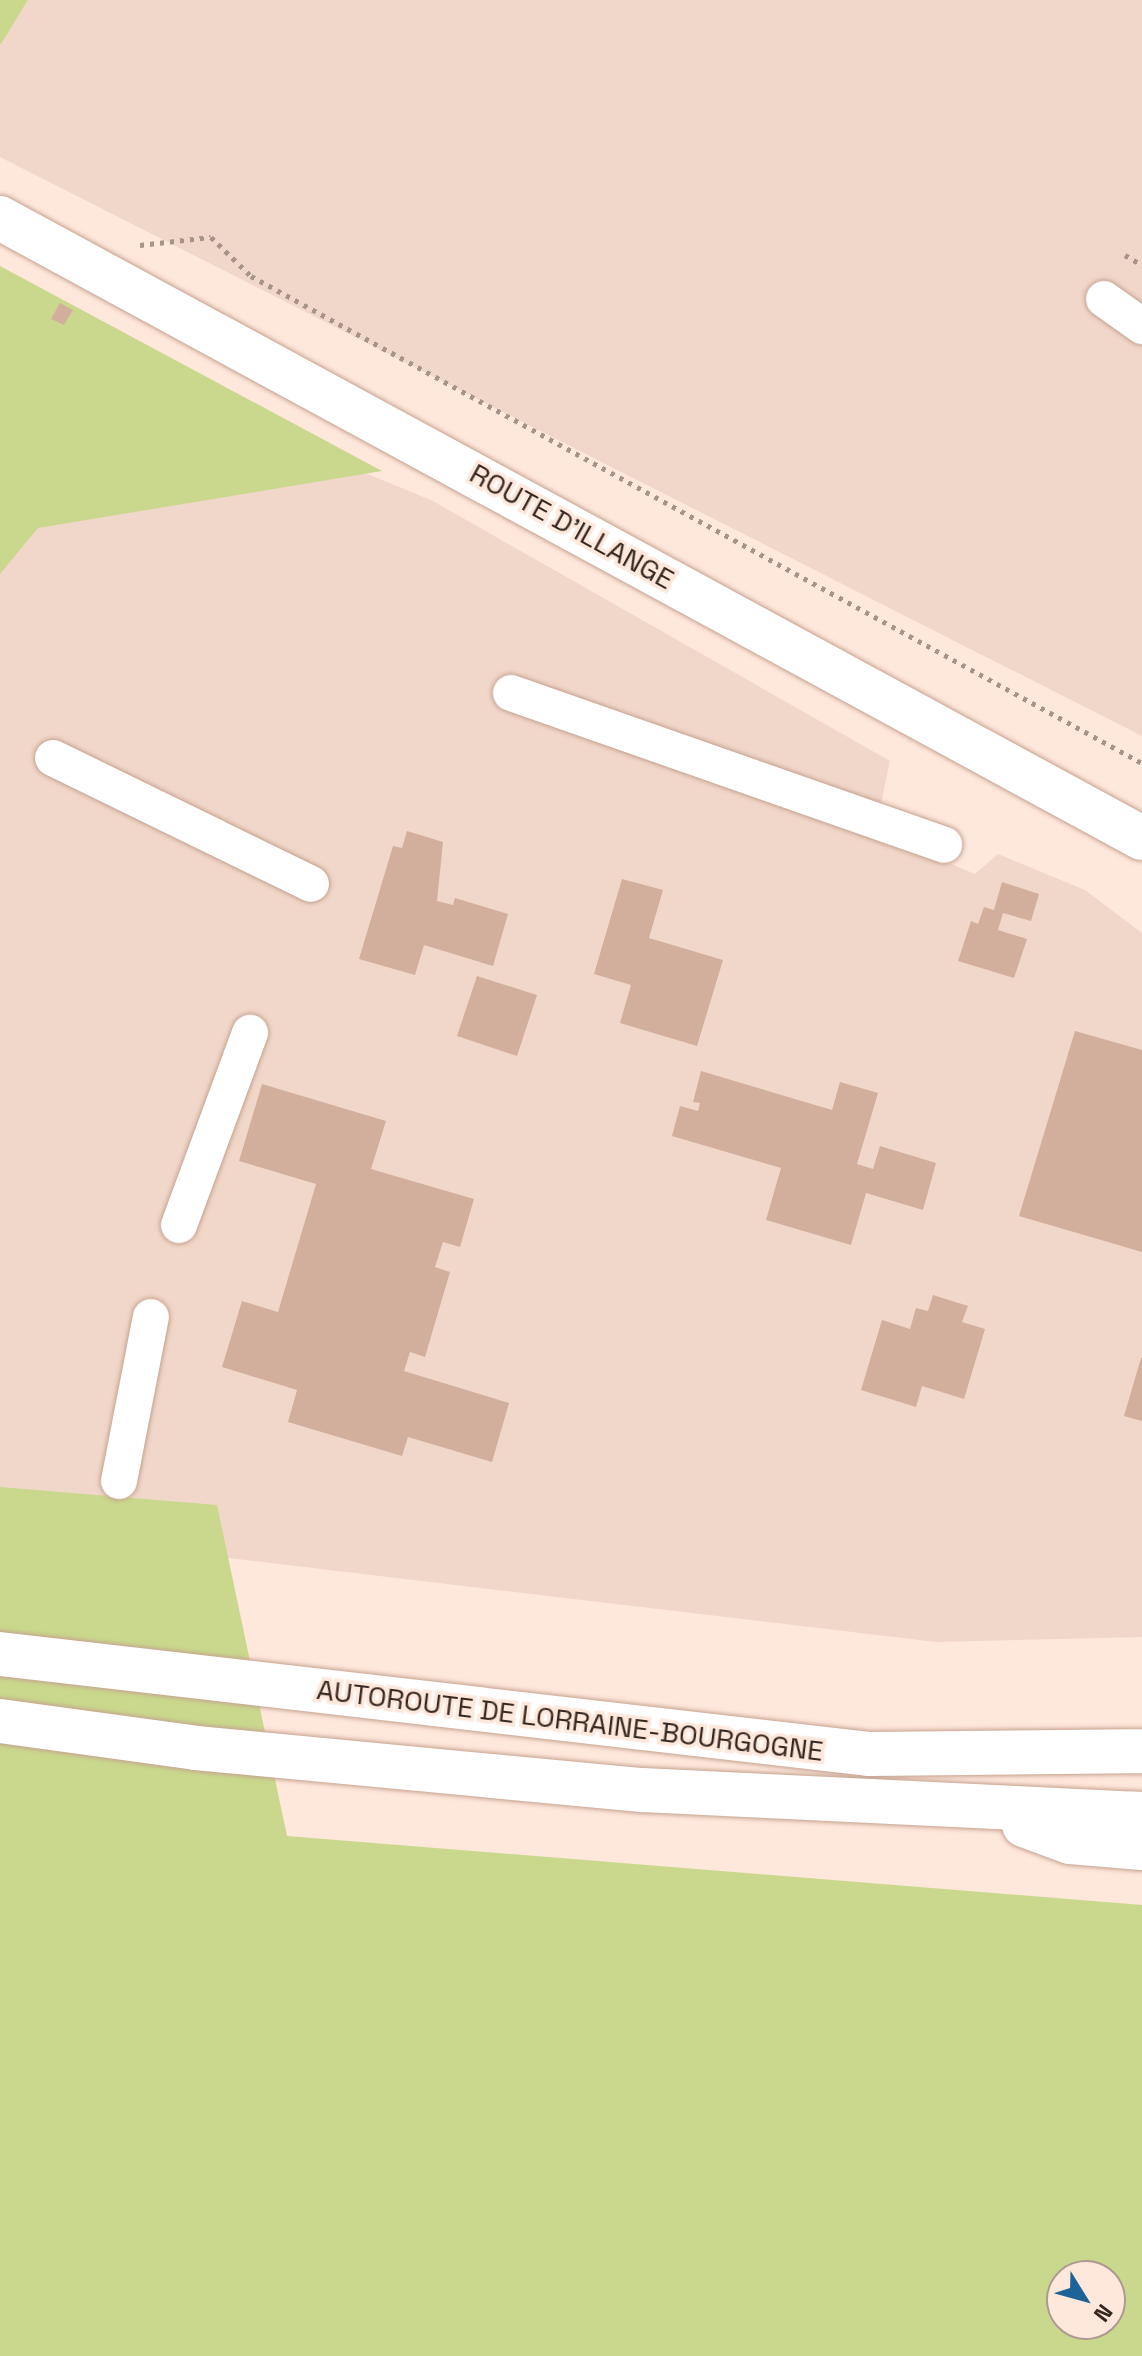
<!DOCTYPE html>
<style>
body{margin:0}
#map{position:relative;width:1142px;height:2356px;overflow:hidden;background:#fee7db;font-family:"Space Grotesk",sans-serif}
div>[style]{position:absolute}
.built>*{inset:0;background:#f1d7c9}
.green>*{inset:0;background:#c9d88c}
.building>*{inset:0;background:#d2af9c}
.path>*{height:5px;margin-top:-2.5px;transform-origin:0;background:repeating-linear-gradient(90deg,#a69389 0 4px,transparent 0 10px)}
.roads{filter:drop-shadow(0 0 2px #c5a290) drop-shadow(0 0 2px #c5a290)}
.minor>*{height:36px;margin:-18px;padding:0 18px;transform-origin:18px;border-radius:18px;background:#fff}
.major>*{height:44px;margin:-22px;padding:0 22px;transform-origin:22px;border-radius:22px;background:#fff}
.highway>*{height:44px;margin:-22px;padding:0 22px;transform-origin:22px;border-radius:22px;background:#fff}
span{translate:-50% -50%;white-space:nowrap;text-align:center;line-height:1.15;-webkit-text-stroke:7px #fee7db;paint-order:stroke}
.street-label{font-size:28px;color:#352720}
.north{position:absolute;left:1046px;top:2260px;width:80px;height:80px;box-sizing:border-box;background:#fee7db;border:2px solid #ae9a90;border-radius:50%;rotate:127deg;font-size:22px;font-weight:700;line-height:32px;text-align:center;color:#352720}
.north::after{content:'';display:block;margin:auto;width:28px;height:36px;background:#1d6397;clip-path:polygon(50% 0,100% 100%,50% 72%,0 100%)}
</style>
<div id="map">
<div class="built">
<div style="clip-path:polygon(28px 0,1142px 0,1142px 736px,0 157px,0 45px)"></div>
<div style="clip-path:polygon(255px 428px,431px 500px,890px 761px,875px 832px,975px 874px,998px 854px,1085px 890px,1142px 933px,1142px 1637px,936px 1642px,0 1531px,0 502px)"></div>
</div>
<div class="green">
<div style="clip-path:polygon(0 0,28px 0,1px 44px,0 44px)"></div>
<div style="clip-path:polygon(0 266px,382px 471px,38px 528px,0 574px)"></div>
<div style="clip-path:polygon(evenodd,0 1487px,217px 1505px,287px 1836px,1142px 1905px,1142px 2356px,0 2356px,0 1487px,1062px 2276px,1110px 2276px,1110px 2324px,1062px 2324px,1062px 2276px)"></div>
</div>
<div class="building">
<div style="clip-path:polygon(60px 303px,73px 310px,64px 325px,51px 319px)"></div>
<div style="clip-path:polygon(407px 831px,443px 842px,437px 901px,453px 905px,455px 898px,508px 914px,493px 966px,424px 945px,415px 975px,359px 959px,393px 846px,402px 848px)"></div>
<div style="clip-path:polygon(622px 879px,663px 890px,649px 938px,723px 960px,697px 1046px,620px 1023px,631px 985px,594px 974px)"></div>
<div style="clip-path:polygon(1002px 882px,1039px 894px,1031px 921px,1003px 913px,998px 930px,1027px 939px,1014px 978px,958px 961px,971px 921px,978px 924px,984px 907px,994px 910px)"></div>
<div style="clip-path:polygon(477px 976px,537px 995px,517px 1056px,457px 1036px)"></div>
<div style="clip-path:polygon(1075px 1031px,1142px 1050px,1142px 1252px,1019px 1216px)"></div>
<div style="clip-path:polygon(701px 1071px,832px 1110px,840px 1082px,878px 1093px,857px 1164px,873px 1169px,880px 1146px,936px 1163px,923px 1210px,866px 1193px,851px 1245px,766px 1220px,781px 1168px,672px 1136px,680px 1106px,698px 1111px,700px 1103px,693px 1102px)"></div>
<div style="clip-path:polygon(262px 1084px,386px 1121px,371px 1169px,474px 1199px,460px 1247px,443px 1242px,435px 1267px,450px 1272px,425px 1357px,410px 1352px,404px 1371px,509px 1403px,492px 1462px,408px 1437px,402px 1456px,288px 1422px,297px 1390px,222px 1367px,242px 1301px,278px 1312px,316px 1184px,239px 1161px)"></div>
<div style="clip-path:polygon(933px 1295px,968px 1306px,962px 1322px,985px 1329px,964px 1399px,922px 1386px,916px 1407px,861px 1390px,882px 1320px,910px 1329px,916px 1308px,928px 1311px)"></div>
<div style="clip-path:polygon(1141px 1358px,1142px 1358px,1142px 1421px,1124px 1416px)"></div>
</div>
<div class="path">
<div style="left:140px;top:245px;width:71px;rotate:-6.4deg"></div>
<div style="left:211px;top:237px;width:56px;rotate:44.3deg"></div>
<div style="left:251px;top:276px;width:1015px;rotate:28.66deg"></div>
<div style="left:1125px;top:255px;width:20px;rotate:30deg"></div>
</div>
<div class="roads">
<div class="minor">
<div style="left:1104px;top:299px;width:47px;rotate:35.4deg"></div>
<div style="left:511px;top:693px;width:459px;rotate:19.3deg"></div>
<div style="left:53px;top:758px;width:287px;rotate:26deg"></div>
<div style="left:179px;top:1225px;width:205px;rotate:-69.7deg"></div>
<div style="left:119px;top:1481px;width:167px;rotate:-79deg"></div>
</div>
<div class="major">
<div style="left:0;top:218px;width:1299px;rotate:28.5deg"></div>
</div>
<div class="highway">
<div style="left:0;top:1654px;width:876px;rotate:6.56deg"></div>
<div style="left:870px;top:1754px;width:272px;rotate:-0.6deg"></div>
<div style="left:0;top:1721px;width:198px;rotate:7.8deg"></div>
<div style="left:196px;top:1748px;width:448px;rotate:5.4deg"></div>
<div style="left:642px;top:1790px;width:501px;rotate:2.75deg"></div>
<div style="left:1024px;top:1825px;width:49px;rotate:20.3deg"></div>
<div style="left:1070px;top:1842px;width:72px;rotate:4.8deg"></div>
</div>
</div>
<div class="street-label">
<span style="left:572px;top:526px;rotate:29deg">ROUTE D'ILLANGE</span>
<span style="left:570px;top:1720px;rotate:7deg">AUTOROUTE DE LORRAINE-BOURGOGNE</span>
</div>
<div class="north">N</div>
</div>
